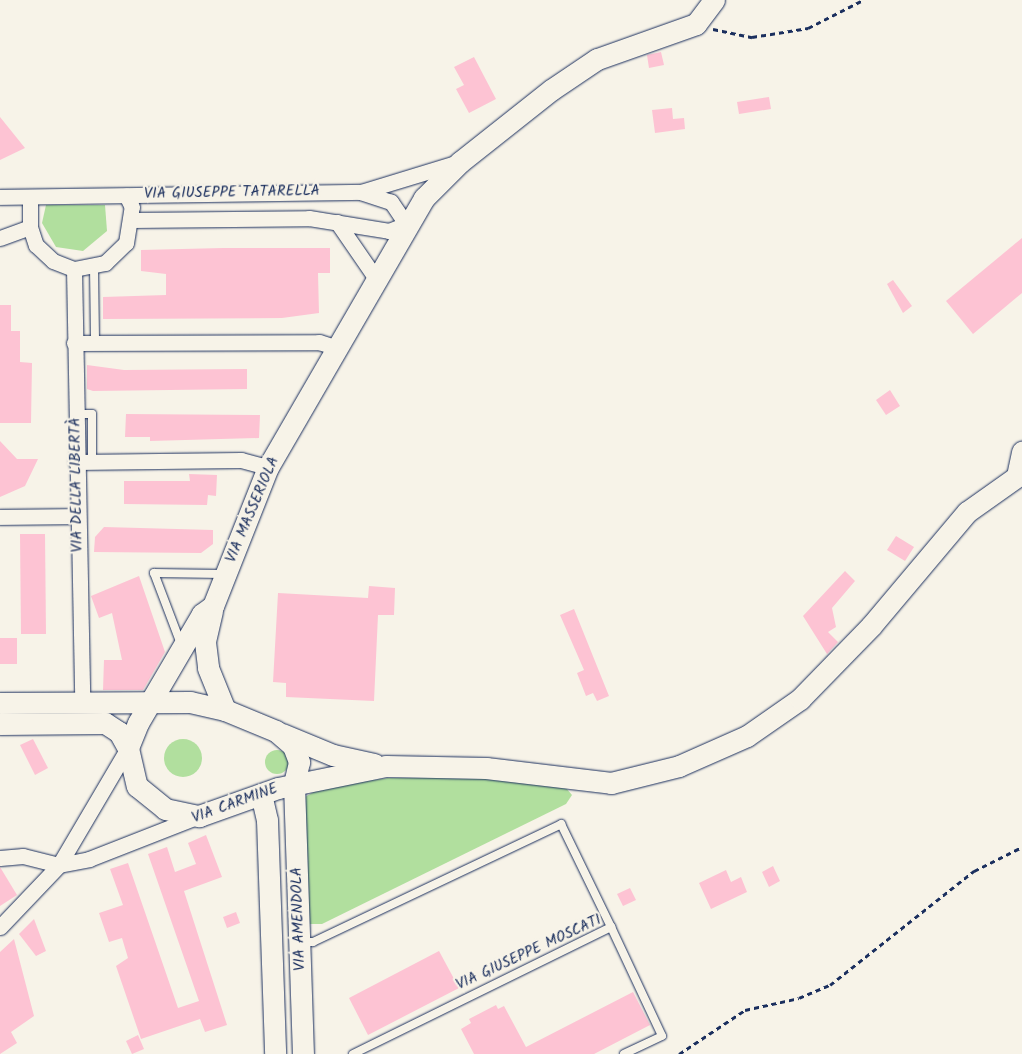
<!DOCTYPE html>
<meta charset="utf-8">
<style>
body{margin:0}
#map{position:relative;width:1022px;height:1054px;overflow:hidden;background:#f7f3e8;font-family:Kalam,sans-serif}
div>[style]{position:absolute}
.green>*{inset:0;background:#b1df9e}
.round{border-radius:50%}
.building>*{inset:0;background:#fdc3d3}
.path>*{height:2.5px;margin-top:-1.25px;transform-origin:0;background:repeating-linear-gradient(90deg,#1b2f5e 0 5px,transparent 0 9px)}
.roads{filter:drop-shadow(0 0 1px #1b2f5e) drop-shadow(0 0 1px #1b2f5e)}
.lane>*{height:8px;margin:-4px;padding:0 4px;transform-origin:4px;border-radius:4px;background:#f7f3e8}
.street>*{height:15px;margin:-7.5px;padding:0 7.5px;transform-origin:7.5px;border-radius:7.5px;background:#f7f3e8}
.secondary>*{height:21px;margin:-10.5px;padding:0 10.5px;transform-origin:10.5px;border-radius:10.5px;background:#f7f3e8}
span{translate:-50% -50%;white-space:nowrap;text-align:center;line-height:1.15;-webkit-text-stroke:4.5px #f7f3e8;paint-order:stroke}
.street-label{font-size:15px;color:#1b2f5e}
</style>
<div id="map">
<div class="green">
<div style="clip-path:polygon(46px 205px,105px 205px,107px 231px,83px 251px,56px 247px,42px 223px)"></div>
<div class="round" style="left:164px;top:739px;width:38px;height:38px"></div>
<div class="round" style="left:265px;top:750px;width:24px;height:24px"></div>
<div style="clip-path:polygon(474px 777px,566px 788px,572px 795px,566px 804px,322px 924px,308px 924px,305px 797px,322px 787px,388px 778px)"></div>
</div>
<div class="building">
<div style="clip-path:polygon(661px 52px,664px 65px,649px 68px,647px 55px)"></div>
<div style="clip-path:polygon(474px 57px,496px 99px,469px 113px,456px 89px,464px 85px,454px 67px)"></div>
<div style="clip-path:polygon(769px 97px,771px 109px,739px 114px,737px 102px)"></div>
<div style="clip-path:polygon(672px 108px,673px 119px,684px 118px,685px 129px,655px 133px,652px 110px)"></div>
<div style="clip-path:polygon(0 117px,25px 148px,0 160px)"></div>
<div style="clip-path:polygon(1022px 238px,1022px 293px,973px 334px,946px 301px)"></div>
<div style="clip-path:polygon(223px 248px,330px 248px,330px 273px,318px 273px,319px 313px,282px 318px,103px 319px,103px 297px,166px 295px,166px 274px,141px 271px,141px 250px)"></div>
<div style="clip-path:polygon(893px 280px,912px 306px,903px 313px,887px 284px)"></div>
<div style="clip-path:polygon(0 305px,11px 305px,11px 331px,20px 331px,20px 362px,32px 363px,31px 423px,0 423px)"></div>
<div style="clip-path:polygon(87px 365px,124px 370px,247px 369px,247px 389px,93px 391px,87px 389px)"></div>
<div style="clip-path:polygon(890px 390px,900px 406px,886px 415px,876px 400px)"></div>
<div style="clip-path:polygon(126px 414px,260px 415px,259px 438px,150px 441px,150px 437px,125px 437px)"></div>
<div style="clip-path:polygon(0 441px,17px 459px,38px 459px,25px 486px,0 497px)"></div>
<div style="clip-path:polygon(189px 474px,217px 475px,216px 496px,208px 495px,207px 505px,124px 504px,124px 481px,190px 481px)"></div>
<div style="clip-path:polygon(104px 527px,213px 530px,213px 544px,201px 553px,94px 552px,95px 537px)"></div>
<div style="clip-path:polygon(20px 534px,45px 534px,46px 634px,21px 634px)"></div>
<div style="clip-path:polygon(896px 536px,914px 547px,905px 561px,887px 550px)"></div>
<div style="clip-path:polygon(845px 571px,855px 581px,832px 608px,836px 627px,828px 632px,838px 642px,827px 654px,803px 616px)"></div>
<div style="clip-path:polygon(139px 576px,165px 652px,143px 690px,103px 690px,104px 660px,122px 660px,112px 613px,99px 618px,91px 596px)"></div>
<div style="clip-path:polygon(369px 586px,395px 588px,394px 615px,378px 615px,374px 701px,286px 697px,286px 683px,273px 682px,278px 593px,368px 598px)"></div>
<div style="clip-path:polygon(574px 609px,609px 696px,597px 701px,593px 693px,586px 696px,577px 673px,584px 670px,560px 615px)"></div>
<div style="clip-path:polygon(0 638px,17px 638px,17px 664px,0 664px)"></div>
<div style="clip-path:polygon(33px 739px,48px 768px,35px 775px,20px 745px)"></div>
<div style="clip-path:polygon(206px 835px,222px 877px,184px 891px,227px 1025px,205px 1032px,200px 1019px,141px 1039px,116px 966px,128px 958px,122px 938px,109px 942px,99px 913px,123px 905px,110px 869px,128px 863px,178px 1008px,199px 1001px,148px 854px,167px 847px,175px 872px,196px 864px,188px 843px)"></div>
<div style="clip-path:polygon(773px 866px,780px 881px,769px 887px,762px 872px)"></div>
<div style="clip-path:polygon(0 867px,17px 895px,0 906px)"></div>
<div style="clip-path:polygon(726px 870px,731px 882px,741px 877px,747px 892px,711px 909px,699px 883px)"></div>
<div style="clip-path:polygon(630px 888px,636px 900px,623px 906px,617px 894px)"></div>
<div style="clip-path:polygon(236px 912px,240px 923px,227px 928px,223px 917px)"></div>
<div style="clip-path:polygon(34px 919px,46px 951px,36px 956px,19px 934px)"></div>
<div style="clip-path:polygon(14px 939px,34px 1016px,11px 1032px,17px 1043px,0 1054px,0 952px)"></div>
<div style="clip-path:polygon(439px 951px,459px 988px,368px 1035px,349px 998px)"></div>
<div style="clip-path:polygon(633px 992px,650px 1025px,594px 1054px,474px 1054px,461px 1029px,471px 1023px,469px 1019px,496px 1005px,498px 1009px,504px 1006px,526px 1047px)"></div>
<div style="clip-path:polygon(138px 1035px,144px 1049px,132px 1054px,126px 1041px)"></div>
</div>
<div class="path">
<div style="left:713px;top:29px;width:40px;rotate:12deg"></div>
<div style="left:752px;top:37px;width:57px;rotate:-9.1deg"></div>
<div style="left:808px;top:28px;width:62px;rotate:-27deg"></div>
<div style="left:679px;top:1054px;width:79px;rotate:-33.7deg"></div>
<div style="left:745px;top:1010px;width:55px;rotate:-12.5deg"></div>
<div style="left:799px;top:998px;width:34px;rotate:-23deg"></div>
<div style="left:830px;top:985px;width:184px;rotate:-38.4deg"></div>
<div style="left:974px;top:871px;width:54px;rotate:-26.6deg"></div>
</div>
<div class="roads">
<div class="lane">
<div style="left:94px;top:268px;width:75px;rotate:89.2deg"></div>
<div style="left:76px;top:414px;width:16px"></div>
<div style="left:92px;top:414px;width:48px;rotate:90deg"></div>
<div style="left:181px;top:644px;width:76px;rotate:-110.8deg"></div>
<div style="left:154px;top:573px;width:68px;rotate:0.8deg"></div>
<div style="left:301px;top:942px;width:12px"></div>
<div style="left:313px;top:942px;width:275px;rotate:-25.4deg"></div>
<div style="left:561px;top:824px;width:114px;rotate:64.1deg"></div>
<div style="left:353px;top:1054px;width:288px;rotate:-26.2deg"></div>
<div style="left:611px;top:927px;width:120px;rotate:64.9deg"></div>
<div style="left:662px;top:1036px;width:42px;rotate:154.7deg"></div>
</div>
<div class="street">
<div style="left:0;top:197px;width:361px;rotate:-0.8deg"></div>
<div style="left:361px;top:192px;width:102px;rotate:-17deg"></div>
<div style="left:30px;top:197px;width:30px;rotate:90deg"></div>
<div style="left:30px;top:227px;width:19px;rotate:72deg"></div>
<div style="left:36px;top:245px;width:23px;rotate:43deg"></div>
<div style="left:53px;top:261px;width:22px;rotate:21deg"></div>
<div style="left:74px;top:269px;width:32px;rotate:-11deg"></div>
<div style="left:105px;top:263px;width:29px;rotate:-44deg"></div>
<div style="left:126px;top:243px;width:36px;rotate:-81deg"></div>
<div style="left:132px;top:207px;width:13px;rotate:-117deg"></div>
<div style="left:131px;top:220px;width:178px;rotate:-0.6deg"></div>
<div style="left:309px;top:218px;width:81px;rotate:9.2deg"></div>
<div style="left:389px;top:231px;width:18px;rotate:-22deg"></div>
<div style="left:406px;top:224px;width:27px;rotate:-124deg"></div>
<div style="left:391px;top:202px;width:32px;rotate:-162deg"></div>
<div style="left:337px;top:222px;width:67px;rotate:55.4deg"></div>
<div style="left:0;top:238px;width:32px;rotate:-20deg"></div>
<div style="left:74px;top:269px;width:432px;rotate:88.9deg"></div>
<div style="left:74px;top:343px;width:245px;rotate:-0.2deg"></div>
<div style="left:319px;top:342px;width:16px;rotate:18deg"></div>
<div style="left:76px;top:462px;width:165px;rotate:-0.7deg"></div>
<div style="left:241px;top:460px;width:28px;rotate:15deg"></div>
<div style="left:0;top:517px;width:77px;rotate:-0.7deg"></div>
<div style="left:0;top:858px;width:23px;rotate:-5deg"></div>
<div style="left:23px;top:856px;width:37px;rotate:14deg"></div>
<div style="left:59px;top:865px;width:31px;rotate:-11deg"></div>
<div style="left:89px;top:859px;width:118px;rotate:-21.4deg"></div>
<div style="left:0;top:927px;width:86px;rotate:-46.4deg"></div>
<div style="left:59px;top:865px;width:136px;rotate:-59.5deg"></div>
</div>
<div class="secondary">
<div style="left:714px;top:0;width:30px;rotate:127deg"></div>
<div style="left:696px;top:24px;width:105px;rotate:160.5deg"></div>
<div style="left:597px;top:59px;width:55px;rotate:146deg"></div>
<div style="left:551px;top:90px;width:116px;rotate:141.6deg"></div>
<div style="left:460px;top:162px;width:51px;rotate:135deg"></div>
<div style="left:424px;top:198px;width:311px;rotate:120.1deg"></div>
<div style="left:268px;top:467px;width:149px;rotate:111.6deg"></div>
<div style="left:213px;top:606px;width:14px;rotate:144deg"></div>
<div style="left:202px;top:614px;width:126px;rotate:120.4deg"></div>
<div style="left:138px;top:723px;width:27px;rotate:112deg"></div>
<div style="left:128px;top:748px;width:39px;rotate:77deg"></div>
<div style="left:137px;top:786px;width:36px;rotate:39deg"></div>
<div style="left:165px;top:809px;width:35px;rotate:12deg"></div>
<div style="left:199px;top:816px;width:84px;rotate:-19.5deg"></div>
<div style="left:278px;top:788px;width:110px;rotate:-11.5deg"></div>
<div style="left:386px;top:766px;width:100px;rotate:1.1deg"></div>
<div style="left:486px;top:768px;width:126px;rotate:6.8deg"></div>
<div style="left:611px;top:783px;width:70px;rotate:-14deg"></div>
<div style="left:679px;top:766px;width:74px;rotate:-23.8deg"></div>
<div style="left:747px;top:736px;width:65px;rotate:-34.9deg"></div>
<div style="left:800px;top:699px;width:102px;rotate:-45.8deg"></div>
<div style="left:871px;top:626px;width:149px;rotate:-49.9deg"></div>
<div style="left:967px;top:512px;width:67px;rotate:-35.3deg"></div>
<div style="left:1017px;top:476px;width:25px;rotate:-78deg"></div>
<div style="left:212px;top:611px;width:32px;rotate:103deg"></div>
<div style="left:205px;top:642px;width:26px;rotate:83deg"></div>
<div style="left:208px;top:668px;width:45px;rotate:68deg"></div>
<div style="left:0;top:703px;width:190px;rotate:-0.3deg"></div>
<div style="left:190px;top:702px;width:36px;rotate:13deg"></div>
<div style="left:225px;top:710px;width:55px;rotate:22.4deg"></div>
<div style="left:276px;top:731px;width:23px;rotate:41deg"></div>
<div style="left:293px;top:746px;width:17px;rotate:69deg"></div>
<div style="left:299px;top:762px;width:23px;rotate:103deg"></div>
<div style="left:294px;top:784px;width:270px;rotate:88.1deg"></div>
<div style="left:0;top:724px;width:105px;rotate:-0.5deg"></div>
<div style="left:105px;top:723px;width:17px;rotate:33deg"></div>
<div style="left:119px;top:732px;width:18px;rotate:61deg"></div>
<div style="left:282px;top:734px;width:55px;rotate:22.4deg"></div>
<div style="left:333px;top:755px;width:42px;rotate:12.4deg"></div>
<div style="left:261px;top:794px;width:27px;rotate:77deg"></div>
<div style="left:267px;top:820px;width:234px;rotate:88deg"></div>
</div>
</div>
<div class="street-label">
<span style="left:232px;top:193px;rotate:-1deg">VIA GIUSEPPE TATARELLA</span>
<span style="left:77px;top:485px;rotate:-91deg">VIA DELLA LIBERTÀ</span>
<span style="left:253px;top:510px;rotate:-67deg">VIA MASSERIOLA</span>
<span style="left:235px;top:804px;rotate:-20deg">VIA CARMINE</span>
<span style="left:299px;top:919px;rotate:-92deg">VIA AMENDOLA</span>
<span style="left:529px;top:953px;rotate:-25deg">VIA GIUSEPPE MOSCATI</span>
</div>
</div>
